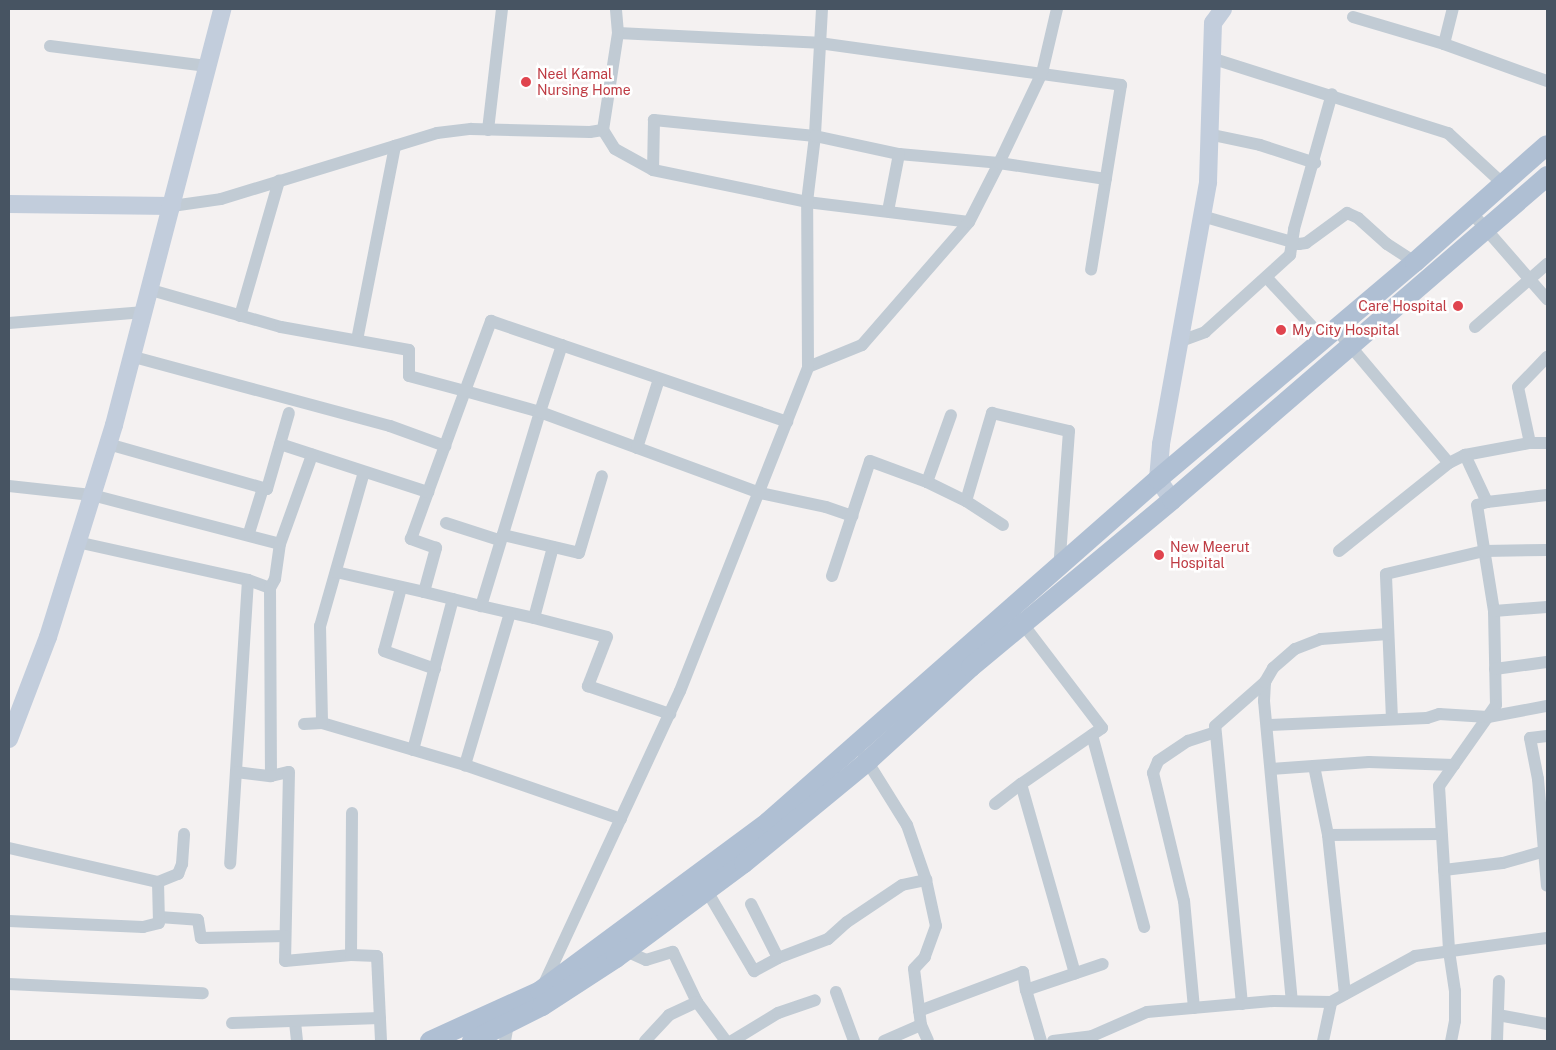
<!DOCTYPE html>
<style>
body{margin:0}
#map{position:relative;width:1556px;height:1050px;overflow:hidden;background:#f4f1f1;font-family:"Public Sans",sans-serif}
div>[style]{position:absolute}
.street>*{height:12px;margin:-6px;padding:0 6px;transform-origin:6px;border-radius:6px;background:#c1cbd4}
.secondary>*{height:18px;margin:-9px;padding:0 9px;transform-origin:9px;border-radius:9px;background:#c2cddc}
.primary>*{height:20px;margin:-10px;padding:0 10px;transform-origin:10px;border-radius:10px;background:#afbfd3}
.dots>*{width:14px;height:14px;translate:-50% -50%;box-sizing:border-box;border:2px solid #fff;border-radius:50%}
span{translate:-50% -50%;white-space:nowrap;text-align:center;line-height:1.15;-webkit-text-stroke:5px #fff;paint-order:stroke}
.health-label{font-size:14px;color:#be3a42}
.left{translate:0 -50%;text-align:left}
.right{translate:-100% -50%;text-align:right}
.frame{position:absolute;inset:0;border:10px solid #475462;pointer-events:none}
</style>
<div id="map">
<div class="street">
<div style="left:822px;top:9px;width:127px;rotate:93.2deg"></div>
<div style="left:815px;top:136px;width:162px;rotate:-174.3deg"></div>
<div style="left:654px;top:120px;width:50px;rotate:91.1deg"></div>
<div style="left:653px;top:170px;width:157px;rotate:11.7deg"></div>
<div style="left:807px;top:202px;width:163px;rotate:7deg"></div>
<div style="left:1353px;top:17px;width:95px;rotate:16.5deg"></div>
<div style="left:1444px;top:44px;width:109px;rotate:19.8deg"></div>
<div style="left:618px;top:33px;width:201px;rotate:2.8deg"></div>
<div style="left:819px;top:43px;width:305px;rotate:7.9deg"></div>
<div style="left:1121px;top:85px;width:187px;rotate:99.2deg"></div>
<div style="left:1444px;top:44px;width:36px;rotate:-76deg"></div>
<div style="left:50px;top:46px;width:158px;rotate:7.3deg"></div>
<div style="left:1211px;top:58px;width:249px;rotate:17.6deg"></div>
<div style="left:1448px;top:133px;width:75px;rotate:42.8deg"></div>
<div style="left:488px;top:130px;width:122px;rotate:-83.4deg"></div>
<div style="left:603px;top:130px;width:22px;rotate:58deg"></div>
<div style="left:615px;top:149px;width:43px;rotate:28.9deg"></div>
<div style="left:1208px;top:134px;width:53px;rotate:11.9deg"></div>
<div style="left:1260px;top:145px;width:58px;rotate:18.1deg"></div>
<div style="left:899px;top:154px;width:100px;rotate:5.1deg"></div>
<div style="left:999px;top:163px;width:100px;rotate:-64.5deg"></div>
<div style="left:1042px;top:73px;width:66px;rotate:-76.8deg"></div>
<div style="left:172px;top:206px;width:49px;rotate:-8.1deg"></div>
<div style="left:221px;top:199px;width:226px;rotate:-17deg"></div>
<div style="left:437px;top:133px;width:34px;rotate:-7deg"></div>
<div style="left:471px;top:129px;width:119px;rotate:1.4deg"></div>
<div style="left:590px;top:132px;width:13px;rotate:-9deg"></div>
<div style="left:603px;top:130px;width:98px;rotate:-81.2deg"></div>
<div style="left:618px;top:33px;width:24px;rotate:-95deg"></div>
<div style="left:1471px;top:212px;width:116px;rotate:48.9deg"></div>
<div style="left:1202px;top:216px;width:101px;rotate:16.1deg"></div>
<div style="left:1299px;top:244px;width:7px;rotate:-8deg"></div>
<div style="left:1306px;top:243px;width:51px;rotate:-36.2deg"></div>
<div style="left:1347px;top:213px;width:12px;rotate:24deg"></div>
<div style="left:1358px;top:218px;width:39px;rotate:42deg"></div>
<div style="left:1387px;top:244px;width:33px;rotate:33deg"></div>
<div style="left:1267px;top:278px;width:82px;rotate:47deg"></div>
<div style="left:151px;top:290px;width:135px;rotate:15.9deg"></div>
<div style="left:281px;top:327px;width:130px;rotate:10.2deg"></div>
<div style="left:409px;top:350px;width:26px;rotate:90deg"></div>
<div style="left:409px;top:376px;width:58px;rotate:15deg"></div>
<div style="left:465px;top:391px;width:78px;rotate:15.6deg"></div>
<div style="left:540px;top:412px;width:203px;rotate:106.9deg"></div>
<div style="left:481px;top:606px;width:59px;rotate:-166.2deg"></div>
<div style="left:424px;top:592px;width:46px;rotate:-74.7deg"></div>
<div style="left:436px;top:548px;width:27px;rotate:-160deg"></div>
<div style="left:411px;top:539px;width:50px;rotate:-70.1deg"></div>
<div style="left:428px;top:492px;width:108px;rotate:-69.9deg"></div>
<div style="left:465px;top:391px;width:75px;rotate:-69.6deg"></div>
<div style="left:491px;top:321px;width:313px;rotate:18.8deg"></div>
<div style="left:240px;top:316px;width:141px;rotate:-73.9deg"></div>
<div style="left:9px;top:323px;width:136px;rotate:-4.6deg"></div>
<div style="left:1475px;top:327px;width:96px;rotate:-41.2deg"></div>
<div style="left:1336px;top:329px;width:175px;rotate:49.9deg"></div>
<div style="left:1449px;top:463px;width:18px;rotate:-27deg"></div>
<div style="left:1465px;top:455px;width:52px;rotate:64.9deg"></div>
<div style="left:1487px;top:502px;width:10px;rotate:163deg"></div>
<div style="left:1477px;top:505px;width:107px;rotate:80.9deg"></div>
<div style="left:1494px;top:611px;width:94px;rotate:88.8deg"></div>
<div style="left:1496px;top:705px;width:99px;rotate:125.1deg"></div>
<div style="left:1439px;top:786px;width:165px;rotate:86.5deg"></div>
<div style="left:1449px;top:951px;width:40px;rotate:81.5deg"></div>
<div style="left:1455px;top:991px;width:30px;rotate:90deg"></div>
<div style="left:1455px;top:1021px;width:20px;rotate:101deg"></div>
<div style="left:357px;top:340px;width:198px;rotate:-78.9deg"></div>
<div style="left:1178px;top:342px;width:29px;rotate:-20deg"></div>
<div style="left:1205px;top:332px;width:115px;rotate:-42.2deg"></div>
<div style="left:1290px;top:255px;width:26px;rotate:-81deg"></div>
<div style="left:1294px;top:229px;width:140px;rotate:-74.3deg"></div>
<div style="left:562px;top:345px;width:71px;rotate:108.2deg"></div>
<div style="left:540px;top:412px;width:234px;rotate:20.2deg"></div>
<div style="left:760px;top:493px;width:67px;rotate:12deg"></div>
<div style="left:826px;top:507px;width:28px;rotate:19deg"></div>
<div style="left:134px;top:357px;width:265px;rotate:15.1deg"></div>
<div style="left:390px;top:426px;width:59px;rotate:20deg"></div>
<div style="left:808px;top:367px;width:58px;rotate:-22.2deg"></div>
<div style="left:862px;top:345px;width:163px;rotate:-49deg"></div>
<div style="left:969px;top:222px;width:66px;rotate:-63deg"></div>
<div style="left:999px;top:163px;width:108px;rotate:8.5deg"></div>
<div style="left:1530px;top:443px;width:57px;rotate:-102.1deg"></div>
<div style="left:1518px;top:387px;width:42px;rotate:-46deg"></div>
<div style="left:108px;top:444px;width:165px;rotate:15.8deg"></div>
<div style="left:267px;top:489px;width:79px;rotate:-73.9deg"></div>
<div style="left:280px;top:444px;width:156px;rotate:18deg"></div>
<div style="left:637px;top:448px;width:72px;rotate:-72.3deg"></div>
<div style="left:1465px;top:455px;width:66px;rotate:-10.5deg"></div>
<div style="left:1530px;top:443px;width:17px"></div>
<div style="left:364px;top:472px;width:160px;rotate:105.9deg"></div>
<div style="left:320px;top:626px;width:97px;rotate:88.8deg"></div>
<div style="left:322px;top:723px;width:149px;rotate:16.4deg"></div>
<div style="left:927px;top:482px;width:71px;rotate:-70.3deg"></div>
<div style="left:9px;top:486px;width:83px;rotate:6.2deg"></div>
<div style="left:92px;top:495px;width:194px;rotate:14.6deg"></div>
<div style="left:966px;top:501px;width:92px;rotate:-73.5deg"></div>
<div style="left:992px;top:413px;width:79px;rotate:13.2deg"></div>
<div style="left:1069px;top:431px;width:138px;rotate:94.1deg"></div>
<div style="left:1487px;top:502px;width:60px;rotate:-6.7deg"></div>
<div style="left:446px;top:523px;width:56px;rotate:17.8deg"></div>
<div style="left:499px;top:540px;width:6px;rotate:-51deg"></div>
<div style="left:503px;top:535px;width:78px;rotate:13.3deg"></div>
<div style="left:579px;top:553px;width:80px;rotate:-73.4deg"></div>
<div style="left:249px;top:533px;width:47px;rotate:-72.7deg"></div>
<div style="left:263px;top:488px;width:4px;rotate:14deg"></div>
<div style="left:77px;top:542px;width:175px;rotate:12.5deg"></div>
<div style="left:248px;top:580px;width:284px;rotate:93.6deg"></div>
<div style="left:553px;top:547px;width:73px;rotate:105deg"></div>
<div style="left:534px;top:618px;width:75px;rotate:14.6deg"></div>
<div style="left:607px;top:637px;width:53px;rotate:111.2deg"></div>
<div style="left:588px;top:686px;width:87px;rotate:18.9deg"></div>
<div style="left:1339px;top:551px;width:141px;rotate:-38.7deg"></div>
<div style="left:336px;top:572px;width:90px;rotate:12.8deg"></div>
<div style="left:832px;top:576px;width:121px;rotate:-71.7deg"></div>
<div style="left:870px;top:461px;width:61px;rotate:20.2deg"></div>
<div style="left:927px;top:482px;width:43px;rotate:26deg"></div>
<div style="left:966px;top:501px;width:44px;rotate:33deg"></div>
<div style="left:248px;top:580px;width:23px;rotate:20deg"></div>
<div style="left:270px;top:588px;width:188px;rotate:89.7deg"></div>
<div style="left:271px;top:776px;width:18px;rotate:-13deg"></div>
<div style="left:289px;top:772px;width:189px;rotate:91.2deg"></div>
<div style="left:285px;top:961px;width:66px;rotate:-5.2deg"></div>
<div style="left:270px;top:588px;width:10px;rotate:-61deg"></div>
<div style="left:275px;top:579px;width:35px;rotate:-82deg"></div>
<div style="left:280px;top:544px;width:95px;rotate:-70.2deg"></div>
<div style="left:401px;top:588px;width:65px;rotate:105.1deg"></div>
<div style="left:384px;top:651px;width:54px;rotate:19.4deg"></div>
<div style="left:481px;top:606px;width:54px;rotate:12.8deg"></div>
<div style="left:1494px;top:611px;width:53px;rotate:-4.3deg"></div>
<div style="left:510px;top:613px;width:159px;rotate:106.5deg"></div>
<div style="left:465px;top:765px;width:165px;rotate:19.1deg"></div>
<div style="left:1019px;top:619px;width:137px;rotate:52.7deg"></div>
<div style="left:1102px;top:728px;width:98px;rotate:145.3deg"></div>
<div style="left:1021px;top:784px;width:197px;rotate:74.1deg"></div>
<div style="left:1495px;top:669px;width:52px;rotate:-7.7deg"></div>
<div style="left:1265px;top:682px;width:19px;rotate:93deg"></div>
<div style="left:1264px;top:701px;width:301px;rotate:84.7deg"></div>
<div style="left:1392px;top:719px;width:145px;rotate:-92.4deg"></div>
<div style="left:1386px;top:574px;width:101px;rotate:-13.2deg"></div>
<div style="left:1484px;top:551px;width:63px;rotate:-0.9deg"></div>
<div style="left:304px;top:724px;width:18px;rotate:-3deg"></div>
<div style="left:1268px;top:725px;width:159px;rotate:-2.5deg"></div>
<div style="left:1427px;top:718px;width:13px;rotate:-18deg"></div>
<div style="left:1439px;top:714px;width:49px;rotate:3.5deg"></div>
<div style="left:1488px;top:717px;width:60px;rotate:-10.6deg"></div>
<div style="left:1092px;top:735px;width:199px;rotate:74.8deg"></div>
<div style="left:1547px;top:736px;width:17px;rotate:173deg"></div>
<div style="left:1530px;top:738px;width:42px;rotate:79deg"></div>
<div style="left:1538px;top:779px;width:107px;rotate:85.2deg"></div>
<div style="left:413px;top:750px;width:156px;rotate:-75.2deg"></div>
<div style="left:864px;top:756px;width:81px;rotate:58.1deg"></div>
<div style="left:907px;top:825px;width:58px;rotate:70.9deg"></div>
<div style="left:926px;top:880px;width:47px;rotate:77.7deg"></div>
<div style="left:936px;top:926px;width:33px;rotate:110deg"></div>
<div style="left:925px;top:957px;width:16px;rotate:133deg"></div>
<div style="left:914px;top:969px;width:56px;rotate:82.9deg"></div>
<div style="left:921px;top:1025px;width:17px;rotate:66deg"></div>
<div style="left:1314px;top:766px;width:70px;rotate:78.5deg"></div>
<div style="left:1328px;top:835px;width:160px;rotate:83.9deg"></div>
<div style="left:1271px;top:769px;width:98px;rotate:-4.1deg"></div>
<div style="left:1369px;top:762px;width:85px;rotate:2deg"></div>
<div style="left:236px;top:772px;width:35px;rotate:7deg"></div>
<div style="left:995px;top:804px;width:33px;rotate:-38deg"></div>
<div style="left:352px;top:813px;width:142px;rotate:90.4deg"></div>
<div style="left:351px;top:955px;width:26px;rotate:2deg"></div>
<div style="left:377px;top:956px;width:85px;rotate:87.3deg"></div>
<div style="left:1328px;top:835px;width:113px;rotate:-0.5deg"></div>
<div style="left:9px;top:848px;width:153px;rotate:12.9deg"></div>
<div style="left:158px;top:882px;width:22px;rotate:-22deg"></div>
<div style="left:178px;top:874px;width:11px;rotate:-68deg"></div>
<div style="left:182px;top:864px;width:30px;rotate:-86deg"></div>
<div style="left:1444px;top:870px;width:59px;rotate:-6.8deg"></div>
<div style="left:1503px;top:863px;width:41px;rotate:-15.8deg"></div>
<div style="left:707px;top:891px;width:93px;rotate:59.6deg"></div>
<div style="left:754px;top:971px;width:27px;rotate:-28deg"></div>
<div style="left:751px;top:904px;width:60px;rotate:63.4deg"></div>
<div style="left:778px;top:958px;width:53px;rotate:-20.8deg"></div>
<div style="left:828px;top:939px;width:25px;rotate:-42deg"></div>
<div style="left:847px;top:922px;width:66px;rotate:-33.9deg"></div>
<div style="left:902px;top:885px;width:25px;rotate:-12deg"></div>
<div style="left:159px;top:917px;width:39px;rotate:4deg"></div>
<div style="left:198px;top:920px;width:18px;rotate:81deg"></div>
<div style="left:201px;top:938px;width:84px;rotate:-1.4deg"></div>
<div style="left:9px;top:921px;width:134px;rotate:2.6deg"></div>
<div style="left:143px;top:927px;width:16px;rotate:-14deg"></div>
<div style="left:159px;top:923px;width:41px;rotate:-91.4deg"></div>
<div style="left:626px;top:951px;width:22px;rotate:24deg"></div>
<div style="left:646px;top:960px;width:28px;rotate:-17deg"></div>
<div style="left:673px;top:952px;width:55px;rotate:64.4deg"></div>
<div style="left:697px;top:1002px;width:49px;rotate:53.4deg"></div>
<div style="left:9px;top:984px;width:194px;rotate:2.7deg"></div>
<div style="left:543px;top:986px;width:325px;rotate:-65.1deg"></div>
<div style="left:680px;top:691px;width:348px;rotate:-68.4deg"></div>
<div style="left:808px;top:367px;width:165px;rotate:-90.3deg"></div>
<div style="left:807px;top:202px;width:66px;rotate:-83.1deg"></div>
<div style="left:815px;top:136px;width:86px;rotate:12.1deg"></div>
<div style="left:899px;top:154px;width:58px;rotate:100.9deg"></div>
<div style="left:1026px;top:990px;width:53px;rotate:73.6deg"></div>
<div style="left:836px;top:992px;width:52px;rotate:69.8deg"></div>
<div style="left:1242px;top:1004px;width:279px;rotate:-95.5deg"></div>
<div style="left:1215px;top:726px;width:67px;rotate:-41.3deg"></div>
<div style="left:1265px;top:682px;width:16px;rotate:-60deg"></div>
<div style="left:1273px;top:668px;width:29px;rotate:-41deg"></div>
<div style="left:1295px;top:649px;width:28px;rotate:-21deg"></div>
<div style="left:1321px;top:639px;width:67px;rotate:-4.3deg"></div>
<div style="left:1194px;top:1008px;width:107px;rotate:-95.3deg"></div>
<div style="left:1184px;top:901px;width:132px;rotate:-103.6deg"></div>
<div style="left:1153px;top:773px;width:13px;rotate:-67deg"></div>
<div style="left:1158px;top:761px;width:36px;rotate:-34deg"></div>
<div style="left:1188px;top:741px;width:28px;rotate:-18deg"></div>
<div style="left:919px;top:1011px;width:111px;rotate:-20.6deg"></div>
<div style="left:1023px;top:972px;width:18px;rotate:81deg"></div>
<div style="left:1026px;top:990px;width:81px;rotate:-18.7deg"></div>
<div style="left:1498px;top:1015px;width:50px;rotate:10.4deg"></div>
<div style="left:295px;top:1022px;width:19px;rotate:84deg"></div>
<div style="left:232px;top:1023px;width:148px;rotate:-1.9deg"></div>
<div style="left:505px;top:1041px;width:17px;rotate:-80deg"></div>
<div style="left:508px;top:1024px;width:5px;rotate:-112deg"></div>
<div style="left:645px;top:1041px;width:35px;rotate:-47deg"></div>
<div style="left:669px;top:1015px;width:31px;rotate:-25deg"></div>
<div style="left:732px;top:1041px;width:54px;rotate:-31.3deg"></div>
<div style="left:778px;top:1013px;width:39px;rotate:-19deg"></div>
<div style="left:884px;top:1041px;width:40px;rotate:-23.4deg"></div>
<div style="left:1053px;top:1041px;width:39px;rotate:-7deg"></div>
<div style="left:1092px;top:1036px;width:60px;rotate:-23.6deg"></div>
<div style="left:1147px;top:1012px;width:127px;rotate:-5deg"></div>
<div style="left:1274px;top:1001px;width:57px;rotate:1deg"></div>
<div style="left:1323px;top:1041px;width:40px;rotate:-78deg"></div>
<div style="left:1331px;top:1002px;width:96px;rotate:-28.7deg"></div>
<div style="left:1415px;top:956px;width:133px;rotate:-7.8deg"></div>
<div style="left:1497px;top:1041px;width:60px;rotate:-88.1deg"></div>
</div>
<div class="secondary">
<div style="left:9px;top:204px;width:163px;rotate:0.7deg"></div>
<div style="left:1172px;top:500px;width:25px;rotate:-124deg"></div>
<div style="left:1158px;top:479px;width:35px;rotate:-85deg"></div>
<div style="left:1161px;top:444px;width:266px;rotate:-79.8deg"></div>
<div style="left:1208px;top:182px;width:159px;rotate:-88.2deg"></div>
<div style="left:1213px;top:23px;width:17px;rotate:-54deg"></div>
<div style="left:9px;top:739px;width:109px;rotate:-69.1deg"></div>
<div style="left:48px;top:637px;width:222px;rotate:-72.7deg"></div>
<div style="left:114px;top:425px;width:430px;rotate:-75.4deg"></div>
</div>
<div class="primary">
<div style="left:430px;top:1041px;width:121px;rotate:-24.4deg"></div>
<div style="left:540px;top:991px;width:284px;rotate:-36.5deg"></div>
<div style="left:768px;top:822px;width:519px;rotate:-41.33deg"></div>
<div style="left:1158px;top:479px;width:336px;rotate:-40.2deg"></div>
<div style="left:1415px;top:262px;width:176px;rotate:-41.6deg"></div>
<div style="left:472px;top:1041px;width:78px;rotate:-26.6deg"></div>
<div style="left:542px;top:1006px;width:88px;rotate:-33deg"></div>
<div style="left:616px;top:958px;width:159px;rotate:-36.6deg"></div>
<div style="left:744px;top:863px;width:161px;rotate:-39.4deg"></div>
<div style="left:868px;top:761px;width:139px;rotate:-42.4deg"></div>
<div style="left:971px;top:667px;width:261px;rotate:-39.7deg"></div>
<div style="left:1172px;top:500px;width:496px;rotate:-40.8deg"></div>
</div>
<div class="dots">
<div style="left:526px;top:82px;background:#e0444e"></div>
<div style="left:1458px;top:306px;background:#e0444e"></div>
<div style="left:1281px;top:330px;background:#e0444e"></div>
<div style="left:1159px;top:555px;background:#e0444e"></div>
</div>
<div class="health-label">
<span class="left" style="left:537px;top:82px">Neel Kamal<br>Nursing Home</span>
<span class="right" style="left:1447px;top:306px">Care Hospital</span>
<span class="left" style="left:1292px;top:330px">My City Hospital</span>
<span class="left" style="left:1170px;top:555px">New Meerut<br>Hospital</span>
</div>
<div class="frame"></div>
</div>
